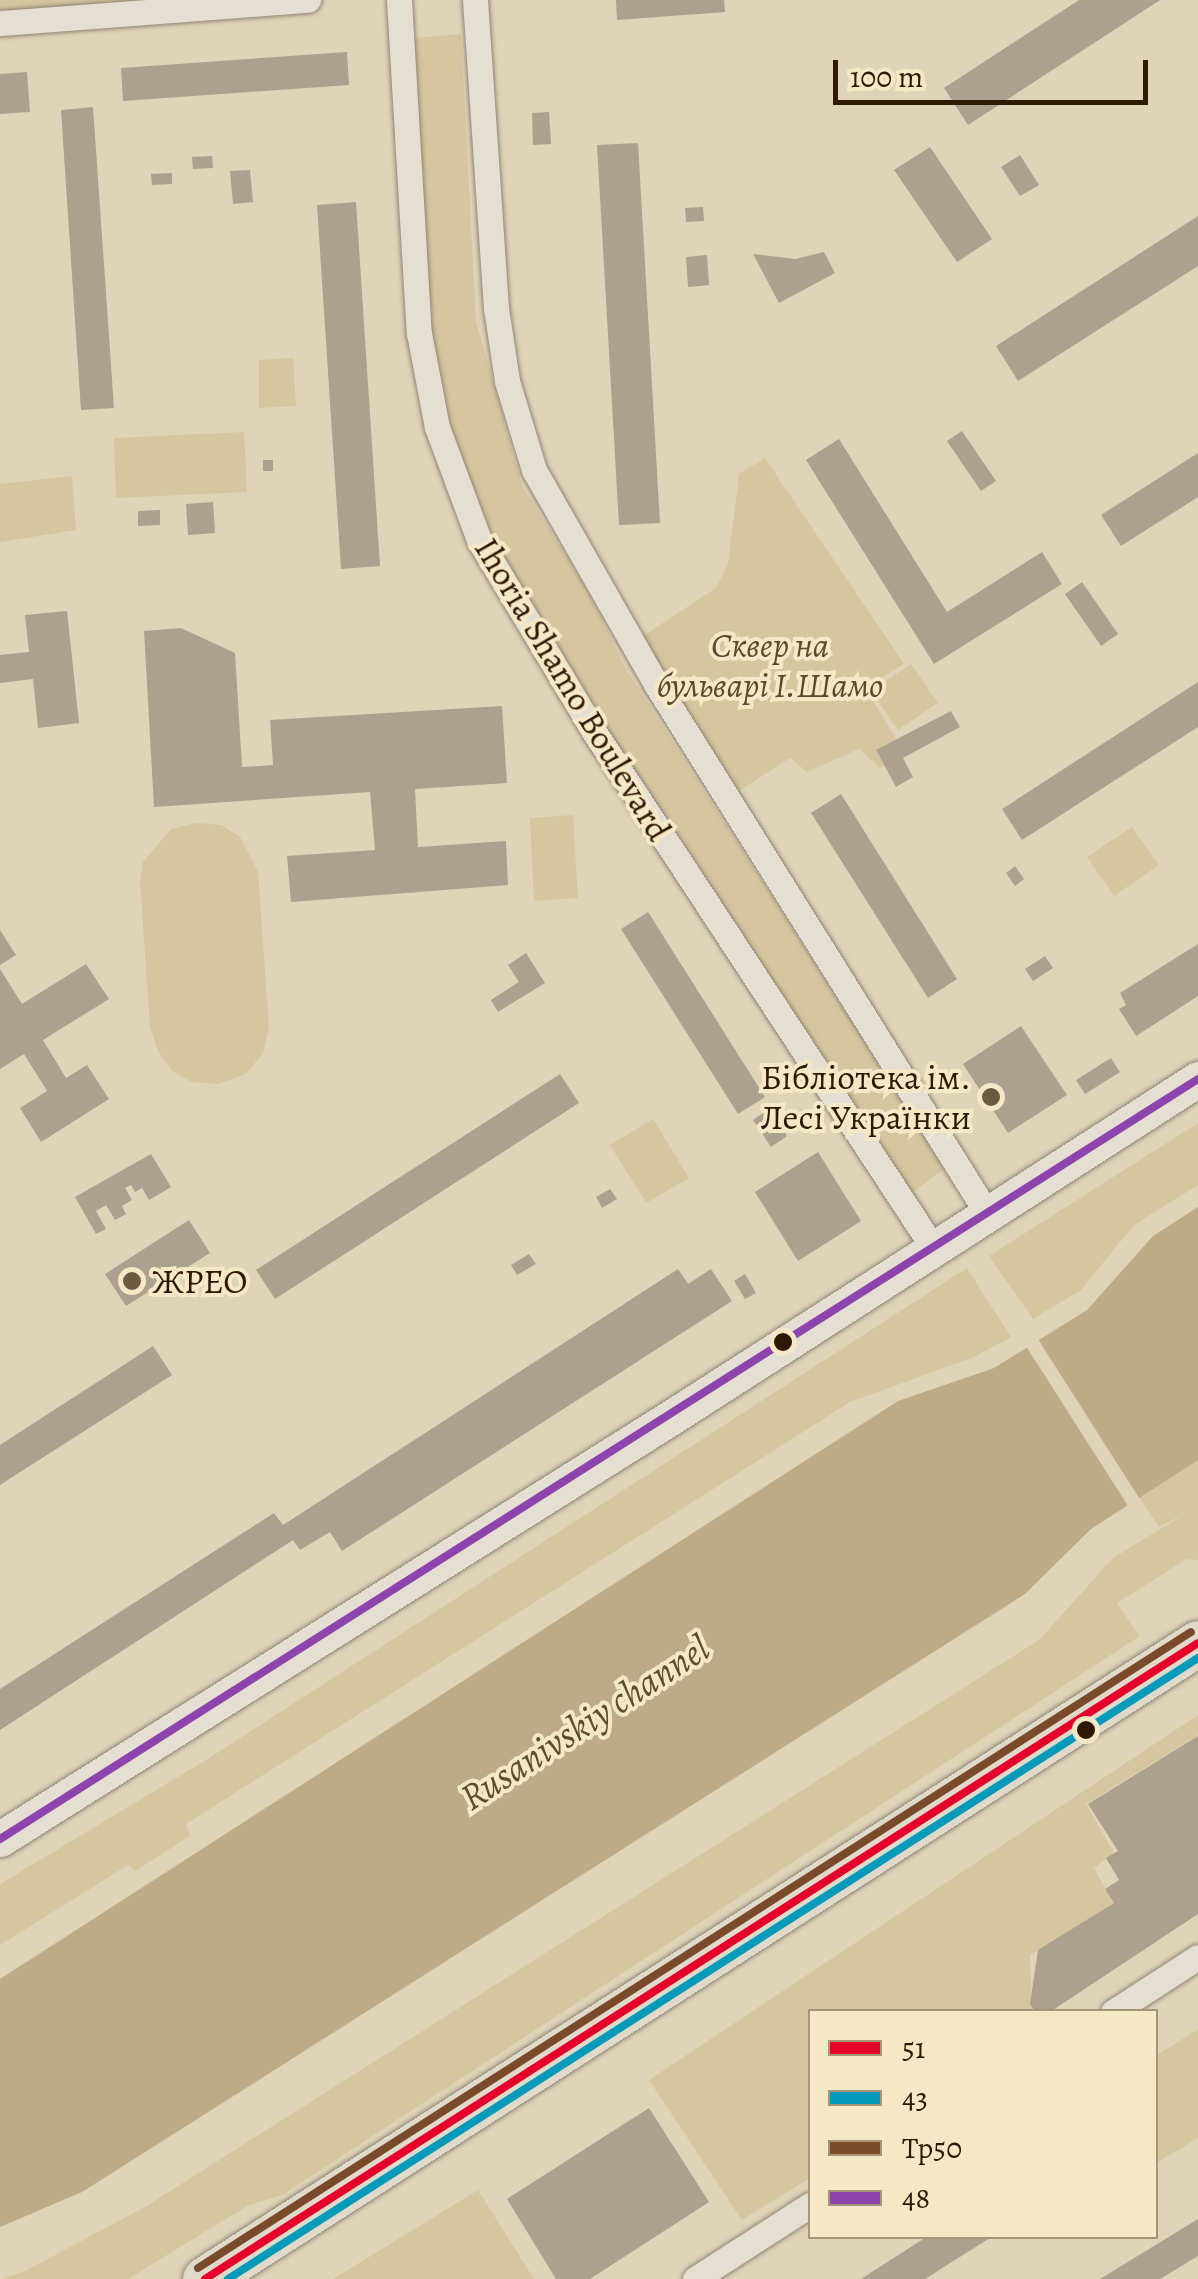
<!DOCTYPE html>
<meta charset="utf-8">
<style>
body{margin:0}
#map{position:relative;width:1198px;height:2279px;overflow:hidden;background:#dfd4b8;font-family:Alegreya,serif}
div>[style]{position:absolute}
.green>*{inset:0;background:#d6c6a0}
.water>*{inset:0;background:#bcab86}
.pier>*{inset:0;background:#dfd4b8}
.building>*{inset:0;background:#aba18e}
.roads{filter:drop-shadow(0 0 2px #908674) drop-shadow(0 0 2px #908674)}
.street>*{height:25px;margin:-12.5px;padding:0 12.5px;transform-origin:12.5px;border-radius:12.5px;background:#e4dfd2}
.secondary>*{height:35px;margin:-17.5px;padding:0 17.5px;transform-origin:17.5px;border-radius:17.5px;background:#e4dfd2}
.highway>*{height:45px;margin:-22.5px;padding:0 22.5px;transform-origin:22.5px;border-radius:22.5px;background:#e0daca}
.bus-1>*{height:8px;margin:-4px;padding:0 4px;transform-origin:4px;border-radius:4px;background:#e4002b}
.bus-2>*{height:8px;margin:-4px;padding:0 4px;transform-origin:4px;border-radius:4px;background:#059aba}
.bus-3>*{height:8px;margin:-4px;padding:0 4px;transform-origin:4px;border-radius:4px;background:#7a4b2a}
.bus-4>*{height:8px;margin:-4px;padding:0 4px;transform-origin:4px;border-radius:4px;background:#8e44ad}
.dots>*{width:28px;height:28px;translate:-50% -50%;box-sizing:border-box;border:5px solid #f4e8c7;border-radius:50%}
span{translate:-50% -50%;white-space:nowrap;text-align:center;line-height:1.15;-webkit-text-stroke:8px #f4e8c7;paint-order:stroke}
.park-label{font-size:35px;color:#5f492d;font-style:italic}
.street-label{font-size:35px;color:#2f1804}
.poi-label{font-size:35px;color:#2f1804}
.right{translate:-100% -50%;text-align:right}
.left{translate:0 -50%;text-align:left}
.water-label{font-size:38px;color:#614c30;font-style:italic}
.legend{position:absolute;left:808px;top:2009px;width:350px;height:230px;box-sizing:border-box;background:#f4e8c7;border:2px solid #a59579;margin:0;padding:12px 18px;list-style:none;font-size:30px;color:#2f1804}
.legend li{display:flex;align-items:center;gap:20px;height:50px}
.legend b{width:50px;border:2px solid #a59579}
.scale{position:absolute;left:833px;top:60px;width:315px;height:45px;box-sizing:border-box;border:5px solid #2f1804;border-top:0;padding-left:12px;font-size:30px;line-height:35px;white-space:nowrap;color:#2f1804;-webkit-text-stroke:8px #f4e8c7;paint-order:stroke}
</style>
<div id="map">
<div class="green">
<div style="clip-path:polygon(0 0,306px 0,0 22px)"></div>
<div style="clip-path:polygon(461px 34px,476px 321px,522px 486px,589px 592px,624px 666px,946px 1168px,909px 1195px,533px 614px,488px 533px,448px 425px,431px 331px,413px 38px)"></div>
<div style="clip-path:polygon(293px 358px,296px 406px,259px 408px,259px 360px)"></div>
<div style="clip-path:polygon(244px 432px,247px 492px,116px 498px,114px 438px)"></div>
<div style="clip-path:polygon(765px 458px,904px 664px,865px 688px,904px 752px,880px 768px,859px 749px,807px 772px,790px 758px,739px 791px,640px 638px,716px 588px,728px 563px,739px 474px)"></div>
<div style="clip-path:polygon(72px 476px,76px 530px,0 542px,0 484px)"></div>
<div style="clip-path:polygon(911px 664px,938px 703px,898px 730px,871px 691px)"></div>
<div style="clip-path:polygon(573px 815px,578px 898px,534px 901px,530px 818px)"></div>
<div style="clip-path:polygon(196px 823px,222px 825px,240px 837px,258px 872px,269px 1028px,263px 1053px,246px 1074px,218px 1084px,192px 1082px,172px 1071px,158px 1051px,150px 1027px,140px 881px,143px 862px,171px 829px)"></div>
<div style="clip-path:polygon(1132px 827px,1159px 865px,1114px 896px,1087px 857px)"></div>
<div style="clip-path:polygon(653px 1119px,689px 1178px,646px 1203px,610px 1145px)"></div>
<div style="clip-path:polygon(1198px 1123px,1198px 1185px,1134px 1225px,1081px 1290px,1033px 1319px,989px 1256px)"></div>
<div style="clip-path:polygon(967px 1268px,1011px 1337px,974px 1357px,850px 1402px,186px 1824px,190px 1836px,135px 1871px,128px 1865px,0 1945px,0 1884px,206px 1760px)"></div>
<div style="clip-path:polygon(1198px 1460px,1198px 1560px,1187px 1559px,1117px 1603px,1140px 1636px,282px 2195px,247px 2206px,128px 2279px,2px 2279px,25px 2271px,145px 2207px,1039px 1640px,1113px 1558px,1185px 1514px,1159px 1527px,1139px 1497px)"></div>
<div style="clip-path:polygon(1198px 1715px,1198px 1735px,1086px 1804px,1114px 1853px,1094px 1868px,1114px 1905px,1030px 1955px,1032px 2011px,810px 2012px,810px 2178px,742px 2220px,649px 2080px)"></div>
<div style="clip-path:polygon(1198px 2029px,1198px 2138px,1156px 2163px,1156px 2056px)"></div>
<div style="clip-path:polygon(478px 2190px,534px 2279px,333px 2279px)"></div>
</div>
<div class="water">
<div style="clip-path:polygon(1198px 1207px,1198px 1460px,1091px 1529px,1025px 1594px,82px 2192px,0 2227px,0 1979px,898px 1401px,994px 1368px,1087px 1310px,1153px 1236px)"></div>
</div>
<div class="pier">
<div style="clip-path:polygon(1036px 1336px,1141px 1501px,1130px 1509px,1024px 1343px)"></div>
</div>
<div class="building">
<div style="clip-path:polygon(616px 0,724px 0,725px 12px,617px 20px)"></div>
<div style="clip-path:polygon(1079px 0,1160px 0,968px 125px,944px 88px)"></div>
<div style="clip-path:polygon(347px 52px,349px 85px,123px 101px,121px 68px)"></div>
<div style="clip-path:polygon(27px 72px,30px 112px,0 114px,0 74px)"></div>
<div style="clip-path:polygon(93px 107px,114px 408px,81px 410px,61px 110px)"></div>
<div style="clip-path:polygon(549px 112px,551px 144px,533px 145px,532px 113px)"></div>
<div style="clip-path:polygon(638px 143px,660px 523px,619px 525px,597px 145px)"></div>
<div style="clip-path:polygon(930px 147px,992px 239px,957px 262px,894px 170px)"></div>
<div style="clip-path:polygon(1020px 155px,1039px 185px,1020px 196px,1001px 167px)"></div>
<div style="clip-path:polygon(212px 156px,213px 168px,193px 169px,192px 157px)"></div>
<div style="clip-path:polygon(250px 170px,253px 202px,233px 204px,230px 171px)"></div>
<div style="clip-path:polygon(172px 173px,172px 184px,152px 185px,151px 174px)"></div>
<div style="clip-path:polygon(356px 202px,380px 566px,341px 569px,317px 205px)"></div>
<div style="clip-path:polygon(703px 207px,704px 221px,686px 222px,685px 208px)"></div>
<div style="clip-path:polygon(1198px 216px,1198px 266px,1018px 381px,996px 346px)"></div>
<div style="clip-path:polygon(824px 252px,835px 273px,779px 303px,753px 254px,795px 259px)"></div>
<div style="clip-path:polygon(707px 255px,709px 285px,688px 287px,686px 257px)"></div>
<div style="clip-path:polygon(962px 431px,996px 481px,981px 491px,947px 441px)"></div>
<div style="clip-path:polygon(839px 439px,947px 612px,1042px 552px,1062px 584px,934px 664px,806px 460px)"></div>
<div style="clip-path:polygon(1198px 453px,1198px 497px,1121px 546px,1101px 515px)"></div>
<div style="clip-path:polygon(263px 460px,273px 460px,273px 471px,263px 471px)"></div>
<div style="clip-path:polygon(213px 502px,215px 533px,188px 535px,186px 504px)"></div>
<div style="clip-path:polygon(160px 510px,160px 525px,138px 526px,138px 511px)"></div>
<div style="clip-path:polygon(1082px 582px,1118px 634px,1101px 646px,1065px 594px)"></div>
<div style="clip-path:polygon(67px 611px,79px 723px,38px 728px,33px 679px,0 683px,0 655px,29px 652px,25px 615px)"></div>
<div style="clip-path:polygon(181px 628px,235px 653px,242px 767px,273px 765px,270px 720px,502px 706px,507px 783px,415px 789px,418px 847px,506px 841px,508px 885px,291px 902px,287px 856px,375px 850px,370px 792px,154px 807px,144px 631px)"></div>
<div style="clip-path:polygon(1198px 682px,1198px 727px,1022px 840px,1002px 809px)"></div>
<div style="clip-path:polygon(951px 711px,960px 727px,903px 758px,913px 777px,896px 787px,876px 750px)"></div>
<div style="clip-path:polygon(841px 794px,957px 979px,928px 998px,811px 813px)"></div>
<div style="clip-path:polygon(1015px 866px,1024px 879px,1015px 886px,1006px 873px)"></div>
<div style="clip-path:polygon(648px 912px,765px 1097px,738px 1114px,621px 929px)"></div>
<div style="clip-path:polygon(0 930px,16px 955px,0 965px)"></div>
<div style="clip-path:polygon(1198px 944px,1198px 996px,1136px 1036px,1119px 1009px,1126px 1005px,1120px 993px)"></div>
<div style="clip-path:polygon(526px 953px,545px 983px,498px 1012px,491px 1000px,519px 982px,508px 965px)"></div>
<div style="clip-path:polygon(1045px 956px,1053px 968px,1033px 981px,1025px 969px)"></div>
<div style="clip-path:polygon(86px 964px,109px 999px,43px 1040px,66px 1078px,87px 1065px,109px 1099px,41px 1142px,20px 1108px,47px 1091px,24px 1054px,0 1069px,0 969px,22px 1004px)"></div>
<div style="clip-path:polygon(1021px 1026px,1067px 1095px,1008px 1133px,963px 1064px)"></div>
<div style="clip-path:polygon(1111px 1058px,1120px 1072px,1085px 1094px,1076px 1080px)"></div>
<div style="clip-path:polygon(560px 1074px,579px 1103px,275px 1299px,256px 1270px)"></div>
<div style="clip-path:polygon(769px 1109px,787px 1136px,771px 1147px,753px 1120px)"></div>
<div style="clip-path:polygon(818px 1152px,861px 1221px,798px 1261px,755px 1192px)"></div>
<div style="clip-path:polygon(151px 1154px,171px 1187px,149px 1200px,142px 1188px,135px 1192px,131px 1185px,125px 1188px,132px 1200px,122px 1206px,126px 1214px,115px 1220px,106px 1205px,96px 1211px,106px 1229px,96px 1234px,75px 1197px)"></div>
<div style="clip-path:polygon(610px 1189px,617px 1199px,602px 1208px,596px 1197px)"></div>
<div style="clip-path:polygon(189px 1220px,210px 1253px,126px 1306px,105px 1274px)"></div>
<div style="clip-path:polygon(529px 1254px,536px 1264px,517px 1275px,511px 1265px)"></div>
<div style="clip-path:polygon(678px 1269px,688px 1284px,711px 1269px,732px 1301px,342px 1551px,330px 1532px,300px 1550px,293px 1540px,0 1730px,0 1689px,274px 1513px,283px 1525px)"></div>
<div style="clip-path:polygon(745px 1274px,756px 1293px,745px 1299px,734px 1281px)"></div>
<div style="clip-path:polygon(153px 1346px,172px 1375px,0 1485px,0 1445px)"></div>
<div style="clip-path:polygon(1198px 1736px,1198px 1914px,1050px 2012px,1035px 2012px,1030px 2004px,1038px 1950px,1114px 1903px,1105px 1889px,1119px 1880px,1106px 1858px,1118px 1851px,1088px 1804px)"></div>
<div style="clip-path:polygon(649px 2108px,709px 2202px,590px 2279px,556px 2279px,507px 2199px)"></div>
<div style="clip-path:polygon(1198px 2219px,1198px 2256px,1160px 2279px,1100px 2279px)"></div>
<div style="clip-path:polygon(928px 2236px,993px 2236px,925px 2279px,861px 2279px)"></div>
</div>
<div class="roads">
<div class="street">
<div style="left:399px;top:0;width:334px;rotate:86.6deg"></div>
<div style="left:419px;top:333px;width:96px;rotate:79.2deg"></div>
<div style="left:437px;top:427px;width:121px;rotate:69.6deg"></div>
<div style="left:479px;top:540px;width:222px;rotate:59deg"></div>
<div style="left:593px;top:730px;width:621px;rotate:56.69deg"></div>
<div style="left:475px;top:0;width:309px;rotate:86.1deg"></div>
<div style="left:496px;top:308px;width:74px;rotate:81.4deg"></div>
<div style="left:507px;top:381px;width:93px;rotate:73.1deg"></div>
<div style="left:534px;top:470px;width:246px;rotate:60.3deg"></div>
<div style="left:656px;top:684px;width:624px;rotate:57.97deg"></div>
<div style="left:0;top:23px;width:309px;rotate:-4.3deg"></div>
<div style="left:1113px;top:2012px;width:101px;rotate:-32.9deg"></div>
<div style="left:695px;top:2279px;width:137px;rotate:-32.8deg"></div>
</div>
<div class="secondary">
<div style="left:0;top:1839px;width:788px;rotate:-32.14deg"></div>
<div style="left:667px;top:1420px;width:631px;rotate:-32.71deg"></div>
</div>
<div class="highway">
<div style="left:205px;top:2279px;width:1179px;rotate:-32.64deg"></div>
</div>
</div>
<div class="bus-1">
<div style="left:205px;top:2279px;width:1179px;rotate:-32.64deg"></div>
</div>
<div class="bus-2">
<div style="left:228px;top:2279px;width:1152px;rotate:-32.63deg"></div>
</div>
<div class="bus-3">
<div style="left:198px;top:2268px;width:1179px;rotate:-32.64deg"></div>
</div>
<div class="bus-4">
<div style="left:0;top:1839px;width:1419px;rotate:-32.39deg"></div>
</div>
<div class="dots">
<div style="left:991px;top:1097px;background:#6d5a43"></div>
<div style="left:132px;top:1281px;background:#6d5a43"></div>
<div style="left:783px;top:1342px;background:#2f1804"></div>
<div style="left:1086px;top:1730px;background:#2f1804"></div>
</div>
<div class="park-label">
<span style="left:770px;top:665px">Сквер на<br>бульварі І.Шамо</span>
</div>
<div class="street-label">
<span style="left:573px;top:689px;rotate:59deg">Ihoria Shamo Boulevard</span>
</div>
<div class="poi-label">
<span class="right" style="left:971px;top:1097px">Бібліотека ім.<br>Лесі Українки</span>
<span class="left" style="left:152px;top:1281px">ЖРЕО</span>
</div>
<div class="water-label">
<span style="left:585px;top:1723px;rotate:-33deg">Rusanivskiy channel</span>
</div>
<ul class="legend">
<li><b style="height:12px;background:#e4002b"></b>51</li>
<li><b style="height:12px;background:#059aba"></b>43</li>
<li><b style="height:12px;background:#7a4b2a"></b>Тр50</li>
<li><b style="height:12px;background:#8e44ad"></b>48</li>
</ul>
<div class="scale">100 m</div>
</div>
